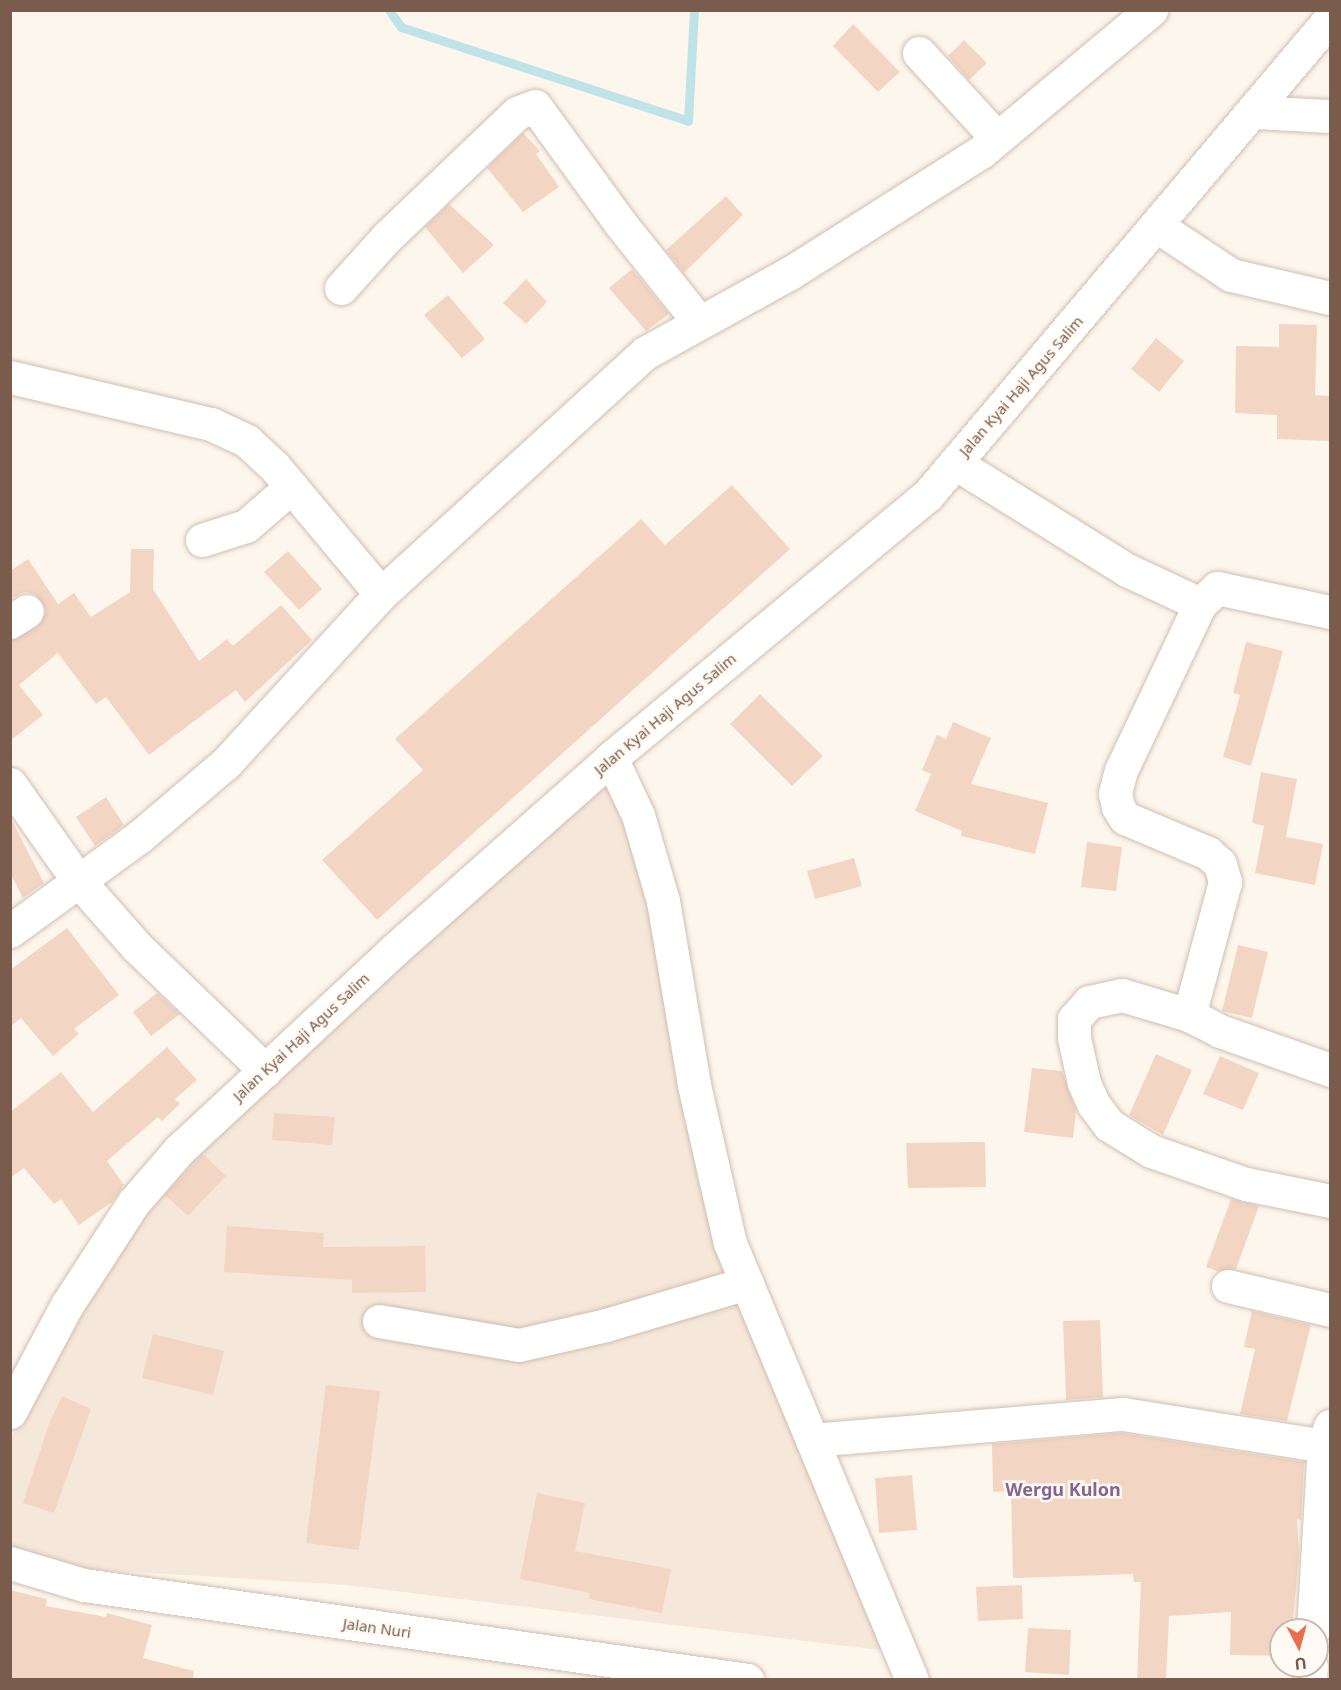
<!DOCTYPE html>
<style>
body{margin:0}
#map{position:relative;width:1341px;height:1690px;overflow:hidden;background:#fdf6ec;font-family:"Noto Sans",sans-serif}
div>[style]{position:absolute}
.residential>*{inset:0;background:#f5e8da}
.stream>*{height:9px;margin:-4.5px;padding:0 4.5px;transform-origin:4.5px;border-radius:4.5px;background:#bfe3e8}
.building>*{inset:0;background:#f3d5c3}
.roads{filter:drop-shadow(0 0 2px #d1beb0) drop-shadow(0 0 2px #d1beb0)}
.minor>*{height:33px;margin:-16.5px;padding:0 16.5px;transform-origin:16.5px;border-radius:16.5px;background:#fff}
span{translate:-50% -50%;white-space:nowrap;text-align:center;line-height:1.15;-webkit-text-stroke:5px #fffaf3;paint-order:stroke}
.street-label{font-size:15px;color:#7a5c4d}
.quarter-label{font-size:18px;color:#846695;font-weight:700}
.frame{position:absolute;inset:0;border:12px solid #7a5c4d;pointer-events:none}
.north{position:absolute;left:1269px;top:1618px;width:60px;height:60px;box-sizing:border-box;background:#fffaf3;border:2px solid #cabbb1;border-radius:50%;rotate:174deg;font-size:16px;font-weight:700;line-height:24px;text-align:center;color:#7a5c4d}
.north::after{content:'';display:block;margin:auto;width:21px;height:27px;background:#e76f51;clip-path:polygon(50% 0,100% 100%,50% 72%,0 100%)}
</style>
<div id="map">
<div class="residential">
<div style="clip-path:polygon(604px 763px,660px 860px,743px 1286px,912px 1654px,346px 1585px,86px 1569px,11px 1549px,11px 1438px,138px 1206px)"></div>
</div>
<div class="stream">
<div style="left:389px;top:10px;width:21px;rotate:55deg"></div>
<div style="left:401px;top:27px;width:302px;rotate:18.1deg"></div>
<div style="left:688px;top:121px;width:111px;rotate:-86.9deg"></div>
</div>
<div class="building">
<div style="clip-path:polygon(853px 24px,900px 72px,878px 92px,833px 46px)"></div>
<div style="clip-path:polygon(964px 40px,987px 63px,969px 80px,948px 56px)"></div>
<div style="clip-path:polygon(523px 133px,540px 151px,536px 154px,559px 187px,523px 212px,487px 168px)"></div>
<div style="clip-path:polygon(726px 196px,743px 215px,684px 273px,666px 250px)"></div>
<div style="clip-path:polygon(449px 204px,494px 245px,463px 273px,425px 227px)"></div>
<div style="clip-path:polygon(632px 269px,669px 314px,646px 331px,609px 288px)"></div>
<div style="clip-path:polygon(526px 279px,547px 302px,526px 324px,503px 303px)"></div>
<div style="clip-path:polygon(448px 295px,485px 339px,462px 358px,424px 315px)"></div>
<div style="clip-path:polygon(1279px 324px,1317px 325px,1315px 395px,1330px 396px,1330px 441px,1277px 439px,1277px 415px,1235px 413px,1236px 346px,1279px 347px)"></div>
<div style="clip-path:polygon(1156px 338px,1184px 361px,1159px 392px,1131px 369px)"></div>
<div style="clip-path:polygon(732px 485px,790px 549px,377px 920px,322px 860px,423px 770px,395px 739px,641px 519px,665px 545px)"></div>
<div style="clip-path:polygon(131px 549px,154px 549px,153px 589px,199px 661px,227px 639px,233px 646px,281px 605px,312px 640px,245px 702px,236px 690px,149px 755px,106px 697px,96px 704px,58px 653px,19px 685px,43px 715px,10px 741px,10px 641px,37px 627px,46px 611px,35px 594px,25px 592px,10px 599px,10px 571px,28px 559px,58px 604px,74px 593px,91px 617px,130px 592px)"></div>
<div style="clip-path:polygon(288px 551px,322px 589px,299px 610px,264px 572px)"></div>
<div style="clip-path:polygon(1246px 642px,1283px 651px,1251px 766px,1223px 757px,1240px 695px,1233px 693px)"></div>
<div style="clip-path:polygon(760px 694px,823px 756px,792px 786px,730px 724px)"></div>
<div style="clip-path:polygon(953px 722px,991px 738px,971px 784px,1048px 803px,1035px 854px,961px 836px,962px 831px,915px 811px,931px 774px,922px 770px,937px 735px,946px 739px)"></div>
<div style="clip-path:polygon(1261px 772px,1297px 779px,1286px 837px,1323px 844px,1315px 885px,1255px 873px,1264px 826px,1252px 823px)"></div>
<div style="clip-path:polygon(106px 797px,124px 825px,95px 846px,76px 817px)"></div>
<div style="clip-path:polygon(10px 817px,44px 883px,23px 898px,10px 873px)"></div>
<div style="clip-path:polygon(1087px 842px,1122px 847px,1116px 891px,1081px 887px)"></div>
<div style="clip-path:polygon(854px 858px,862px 886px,815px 899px,807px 871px)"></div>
<div style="clip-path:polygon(67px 928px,119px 995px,74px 1029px,79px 1034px,53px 1056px,21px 1018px,10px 1027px,10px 970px)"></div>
<div style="clip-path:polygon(1238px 945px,1268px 952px,1252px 1018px,1222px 1011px)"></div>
<div style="clip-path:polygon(157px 993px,180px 1014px,151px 1036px,133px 1012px)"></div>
<div style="clip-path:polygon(167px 1047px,197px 1080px,175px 1099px,180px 1104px,162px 1121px,158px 1117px,107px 1161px,124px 1185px,112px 1202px,79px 1225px,61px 1199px,54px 1204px,24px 1168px,10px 1178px,10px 1112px,61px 1072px,93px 1112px)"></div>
<div style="clip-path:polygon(1156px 1054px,1192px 1070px,1163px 1135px,1129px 1115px)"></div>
<div style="clip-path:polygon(1220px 1056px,1259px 1073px,1243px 1110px,1203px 1094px)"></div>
<div style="clip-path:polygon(1032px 1068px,1062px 1071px,1076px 1111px,1073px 1138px,1024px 1132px)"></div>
<div style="clip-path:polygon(274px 1113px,335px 1117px,332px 1145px,272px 1140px)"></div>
<div style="clip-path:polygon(985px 1142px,986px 1187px,908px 1188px,906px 1143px)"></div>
<div style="clip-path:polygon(203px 1154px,226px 1176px,188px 1216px,165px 1195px)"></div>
<div style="clip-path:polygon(1231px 1199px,1259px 1206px,1236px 1269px,1217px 1271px,1206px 1267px)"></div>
<div style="clip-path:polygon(227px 1226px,324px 1233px,323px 1247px,425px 1246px,426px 1292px,352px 1293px,352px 1280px,224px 1272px)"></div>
<div style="clip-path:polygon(1252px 1311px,1311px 1325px,1287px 1421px,1240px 1414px,1255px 1349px,1244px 1347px)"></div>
<div style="clip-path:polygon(1100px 1320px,1103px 1397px,1066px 1400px,1063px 1321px)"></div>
<div style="clip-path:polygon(153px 1334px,224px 1351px,213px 1395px,142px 1378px)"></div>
<div style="clip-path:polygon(326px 1385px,380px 1391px,359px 1550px,306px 1543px)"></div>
<div style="clip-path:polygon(62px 1396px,91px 1409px,54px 1513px,23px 1503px,49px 1424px)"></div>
<div style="clip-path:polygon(1122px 1433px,1304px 1462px,1301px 1520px,1297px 1519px,1299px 1555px,1292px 1630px,1281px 1630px,1281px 1656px,1230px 1655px,1231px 1612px,1169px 1616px,1166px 1680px,1137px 1680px,1141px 1582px,1134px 1582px,1133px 1574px,1013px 1578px,1011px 1491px,993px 1492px,992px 1444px)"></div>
<div style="clip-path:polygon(912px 1475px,917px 1530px,879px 1533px,875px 1478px)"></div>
<div style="clip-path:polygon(537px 1493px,585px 1503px,575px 1551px,671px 1569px,662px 1613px,589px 1599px,590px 1593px,520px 1579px)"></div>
<div style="clip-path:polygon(1022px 1585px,1023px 1619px,978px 1621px,976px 1587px)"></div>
<div style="clip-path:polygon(10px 1590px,47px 1599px,46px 1606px,106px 1617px,107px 1613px,152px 1625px,143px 1658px,194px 1671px,193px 1680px,10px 1680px)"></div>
<div style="clip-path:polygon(1028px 1628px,1071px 1630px,1069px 1675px,1025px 1672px)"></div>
</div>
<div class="roads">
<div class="minor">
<div style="left:919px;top:53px;width:115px;rotate:47.5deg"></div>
<div style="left:1255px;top:112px;width:75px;rotate:3.1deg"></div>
<div style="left:1157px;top:226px;width:89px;rotate:33.5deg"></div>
<div style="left:1231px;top:275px;width:102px;rotate:13.1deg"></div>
<div style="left:341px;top:288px;width:67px;rotate:-48deg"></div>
<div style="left:386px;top:238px;width:181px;rotate:-43.7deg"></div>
<div style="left:517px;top:113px;width:19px;rotate:-21deg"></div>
<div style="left:535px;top:106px;width:145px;rotate:54deg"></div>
<div style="left:620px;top:223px;width:127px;rotate:51.4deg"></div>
<div style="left:10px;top:377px;width:206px;rotate:13.2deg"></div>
<div style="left:211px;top:424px;width:40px;rotate:25deg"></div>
<div style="left:247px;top:441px;width:37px;rotate:43deg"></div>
<div style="left:274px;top:466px;width:167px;rotate:50.1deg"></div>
<div style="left:955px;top:463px;width:203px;rotate:31.9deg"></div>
<div style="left:1127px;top:570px;width:81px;rotate:25deg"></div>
<div style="left:1200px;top:604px;width:23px;rotate:-43deg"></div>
<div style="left:1217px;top:588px;width:116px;rotate:12deg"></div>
<div style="left:202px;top:540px;width:46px;rotate:-17.7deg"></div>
<div style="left:246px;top:526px;width:60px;rotate:-40.9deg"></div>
<div style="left:1200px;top:604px;width:184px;rotate:115.4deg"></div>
<div style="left:1121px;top:770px;width:24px;rotate:105deg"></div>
<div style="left:1115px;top:793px;width:14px;rotate:78deg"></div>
<div style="left:1118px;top:807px;width:13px;rotate:58deg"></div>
<div style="left:1125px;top:818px;width:90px;rotate:22.9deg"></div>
<div style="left:1208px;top:853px;width:16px;rotate:43deg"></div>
<div style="left:1220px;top:864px;width:19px;rotate:74deg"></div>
<div style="left:1225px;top:882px;width:138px;rotate:105.1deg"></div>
<div style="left:1189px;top:1015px;width:35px;rotate:27deg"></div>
<div style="left:1220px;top:1031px;width:117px;rotate:19.5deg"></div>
<div style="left:10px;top:622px;width:20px;rotate:-33deg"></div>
<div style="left:611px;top:758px;width:63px;rotate:64.7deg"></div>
<div style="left:638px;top:815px;width:90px;rotate:73.8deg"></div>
<div style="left:663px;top:901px;width:187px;rotate:80.4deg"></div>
<div style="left:694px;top:1085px;width:162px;rotate:77.2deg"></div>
<div style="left:730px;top:1243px;width:473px;rotate:67.4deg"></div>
<div style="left:10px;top:784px;width:116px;rotate:54.8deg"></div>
<div style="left:77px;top:879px;width:91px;rotate:48.6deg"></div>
<div style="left:137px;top:947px;width:178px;rotate:43.9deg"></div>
<div style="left:10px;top:931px;width:160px;rotate:-36.1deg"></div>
<div style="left:139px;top:837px;width:114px;rotate:-40.4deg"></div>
<div style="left:226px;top:763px;width:229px;rotate:-47.5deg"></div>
<div style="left:381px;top:594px;width:357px;rotate:-42.4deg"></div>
<div style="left:645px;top:353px;width:166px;rotate:-28.9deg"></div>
<div style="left:790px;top:273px;width:226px;rotate:-32.4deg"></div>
<div style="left:981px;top:152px;width:222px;rotate:-39.9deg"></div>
<div style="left:1189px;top:1015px;width:70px;rotate:-163.4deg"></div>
<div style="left:1122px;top:995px;width:34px;rotate:168deg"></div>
<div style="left:1089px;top:1002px;width:23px;rotate:131deg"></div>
<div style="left:1074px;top:1019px;width:19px;rotate:90deg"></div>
<div style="left:1074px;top:1038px;width:46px;rotate:77.5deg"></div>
<div style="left:1084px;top:1083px;width:24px;rotate:66deg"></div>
<div style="left:1094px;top:1105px;width:25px;rotate:53deg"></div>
<div style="left:1109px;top:1125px;width:49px;rotate:31.8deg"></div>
<div style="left:1151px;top:1151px;width:101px;rotate:19.2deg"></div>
<div style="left:1246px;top:1184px;width:86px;rotate:11.4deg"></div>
<div style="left:1228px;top:1286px;width:105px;rotate:13.2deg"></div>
<div style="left:379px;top:1321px;width:142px;rotate:9.7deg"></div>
<div style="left:519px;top:1345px;width:89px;rotate:-12.9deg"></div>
<div style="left:606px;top:1325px;width:147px;rotate:-16.6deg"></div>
<div style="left:10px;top:1412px;width:121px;rotate:-62deg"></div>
<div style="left:67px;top:1305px;width:123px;rotate:-57deg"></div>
<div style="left:134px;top:1202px;width:69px;rotate:-49.1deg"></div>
<div style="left:179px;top:1150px;width:292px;rotate:-42.9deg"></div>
<div style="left:393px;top:951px;width:291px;rotate:-41.5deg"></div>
<div style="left:611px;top:758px;width:410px;rotate:-39.7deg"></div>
<div style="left:927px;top:496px;width:624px;rotate:-49.81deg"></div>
<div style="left:812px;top:1440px;width:312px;rotate:-4.8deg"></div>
<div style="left:1123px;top:1414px;width:204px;rotate:9deg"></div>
<div style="left:10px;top:1563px;width:77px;rotate:16.6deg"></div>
<div style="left:84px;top:1585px;width:670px;rotate:8.15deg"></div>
<div style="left:1313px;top:1630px;width:184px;rotate:-86.6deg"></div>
<div style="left:1324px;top:1446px;width:21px;rotate:-73deg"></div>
<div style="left:1310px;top:1680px;width:14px;rotate:-86deg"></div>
</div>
</div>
<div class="street-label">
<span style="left:1021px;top:386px;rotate:-49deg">Jalan Kyai Haji Agus Salim</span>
<span style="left:665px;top:714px;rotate:-40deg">Jalan Kyai Haji Agus Salim</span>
<span style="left:301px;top:1037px;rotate:-43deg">Jalan Kyai Haji Agus Salim</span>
<span style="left:377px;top:1628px;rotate:8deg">Jalan Nuri</span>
</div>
<div class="quarter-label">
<span style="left:1063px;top:1489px">Wergu Kulon</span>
</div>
<div class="frame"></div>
<div class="north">U</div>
</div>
